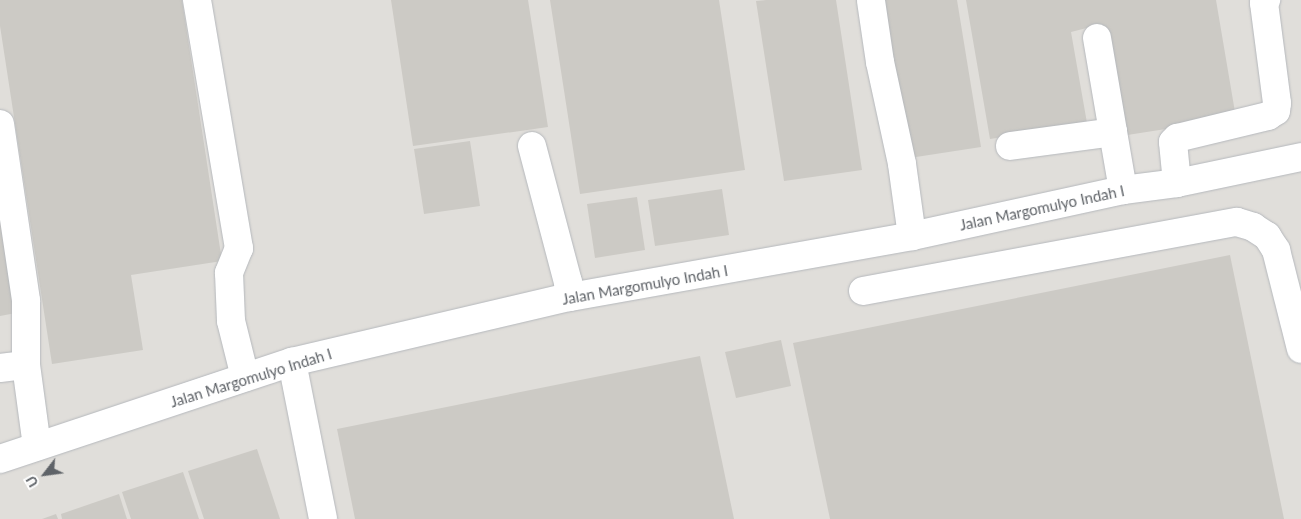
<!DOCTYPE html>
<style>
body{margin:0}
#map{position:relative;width:1301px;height:519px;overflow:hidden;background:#f1efe8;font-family:Lato,sans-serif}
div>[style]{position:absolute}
.industrial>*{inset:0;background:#e0deda}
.building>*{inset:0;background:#cccac5}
.roads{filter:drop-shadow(0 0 1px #b5b8bc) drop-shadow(0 0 1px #b5b8bc)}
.minor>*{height:28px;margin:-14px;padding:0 14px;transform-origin:14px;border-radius:14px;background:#fff}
span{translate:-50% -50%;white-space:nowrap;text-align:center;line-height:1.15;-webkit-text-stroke:4.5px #fff;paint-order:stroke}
.street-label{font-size:15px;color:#5f6368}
.north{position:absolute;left:20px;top:449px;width:50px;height:50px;-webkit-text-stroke:4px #fff;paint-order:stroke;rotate:240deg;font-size:14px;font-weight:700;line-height:20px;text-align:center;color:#5f6368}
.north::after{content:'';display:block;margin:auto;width:18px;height:22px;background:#5f6368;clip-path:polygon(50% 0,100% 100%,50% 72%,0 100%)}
</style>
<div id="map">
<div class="industrial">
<div style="clip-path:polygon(0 0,1301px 0,1301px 519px,0 519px)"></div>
</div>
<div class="building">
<div style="clip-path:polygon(0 0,182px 0,222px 261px,131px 275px,143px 350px,52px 364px,0 26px)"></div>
<div style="clip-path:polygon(391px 0,528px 0,548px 127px,413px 146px)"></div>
<div style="clip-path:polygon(550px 0,719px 0,745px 170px,580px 194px)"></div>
<div style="clip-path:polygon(766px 0,836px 0,862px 170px,784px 181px,756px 1px)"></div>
<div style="clip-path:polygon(877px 0,957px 0,981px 147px,903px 159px)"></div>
<div style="clip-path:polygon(966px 0,1216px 0,1236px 118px,1121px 136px,1102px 24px,1071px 32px,1087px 123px,990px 139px)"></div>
<div style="clip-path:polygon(470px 141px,480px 206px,424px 214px,414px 149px)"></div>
<div style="clip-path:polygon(722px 189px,729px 235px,655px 246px,648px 200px)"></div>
<div style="clip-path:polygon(637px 197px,645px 250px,595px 258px,587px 204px)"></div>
<div style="clip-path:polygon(0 219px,16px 313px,0 316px)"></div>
<div style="clip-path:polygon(1230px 255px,1284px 519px,830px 519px,793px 343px)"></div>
<div style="clip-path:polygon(781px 340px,791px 386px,736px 398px,725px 352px)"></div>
<div style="clip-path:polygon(700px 356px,734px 519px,355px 519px,337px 429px)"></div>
<div style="clip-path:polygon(257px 449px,280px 519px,204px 519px,188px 471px)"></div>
<div style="clip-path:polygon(183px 472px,199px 519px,131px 519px,122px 492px)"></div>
<div style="clip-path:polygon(119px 494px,127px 519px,62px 519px,61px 514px)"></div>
<div style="clip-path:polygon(56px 514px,58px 519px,42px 519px)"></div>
</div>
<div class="roads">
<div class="minor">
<div style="left:197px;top:0;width:252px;rotate:80.4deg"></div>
<div style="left:239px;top:248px;width:27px;rotate:112deg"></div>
<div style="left:229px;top:273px;width:48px;rotate:87.6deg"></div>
<div style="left:231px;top:321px;width:58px;rotate:76deg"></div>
<div style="left:871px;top:1px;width:62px;rotate:81.6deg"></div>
<div style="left:880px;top:62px;width:104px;rotate:77.8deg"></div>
<div style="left:902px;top:164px;width:73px;rotate:82.1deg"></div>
<div style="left:1097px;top:38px;width:95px;rotate:80.3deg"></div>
<div style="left:0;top:124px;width:179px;rotate:81.6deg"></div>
<div style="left:26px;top:301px;width:64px;rotate:90deg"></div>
<div style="left:532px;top:146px;width:141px;rotate:75.2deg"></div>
<div style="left:568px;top:282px;width:15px;rotate:82deg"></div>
<div style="left:1010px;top:146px;width:104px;rotate:-7.7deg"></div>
<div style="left:1113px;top:132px;width:59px;rotate:80.2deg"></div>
<div style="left:1177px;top:183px;width:41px;rotate:-95.6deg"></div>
<div style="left:1173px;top:142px;width:6px;rotate:-45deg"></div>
<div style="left:1177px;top:138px;width:94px;rotate:-13.6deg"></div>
<div style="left:1268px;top:116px;width:9px;rotate:-32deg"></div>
<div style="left:1276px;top:111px;width:8px;rotate:-83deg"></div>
<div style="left:1277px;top:103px;width:101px;rotate:-97.4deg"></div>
<div style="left:1264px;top:3px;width:4px;rotate:-56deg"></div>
<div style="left:863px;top:291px;width:380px;rotate:-10.5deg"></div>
<div style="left:1237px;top:222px;width:17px;rotate:17deg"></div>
<div style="left:1253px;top:227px;width:17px;rotate:33deg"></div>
<div style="left:1267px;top:236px;width:17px;rotate:57deg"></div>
<div style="left:1276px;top:250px;width:102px;rotate:75.8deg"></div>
<div style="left:292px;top:362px;width:160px;rotate:78.8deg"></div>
<div style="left:0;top:368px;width:26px;rotate:-7deg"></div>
<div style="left:26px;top:365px;width:82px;rotate:82.3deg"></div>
<div style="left:0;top:459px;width:308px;rotate:-18.4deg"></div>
<div style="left:292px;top:362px;width:285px;rotate:-13.2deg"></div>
<div style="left:570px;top:297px;width:347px;rotate:-10.1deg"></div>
<div style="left:912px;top:236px;width:216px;rotate:-12.3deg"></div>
<div style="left:1123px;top:190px;width:54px;rotate:-7.4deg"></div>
<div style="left:1177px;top:183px;width:127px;rotate:-11.8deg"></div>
</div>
</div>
<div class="street-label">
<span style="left:1042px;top:208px;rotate:-12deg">Jalan Margomulyo Indah I</span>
<span style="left:645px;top:285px;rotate:-10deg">Jalan Margomulyo Indah I</span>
<span style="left:251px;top:378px;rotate:-17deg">Jalan Margomulyo Indah I</span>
</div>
<div class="north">U</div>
</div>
